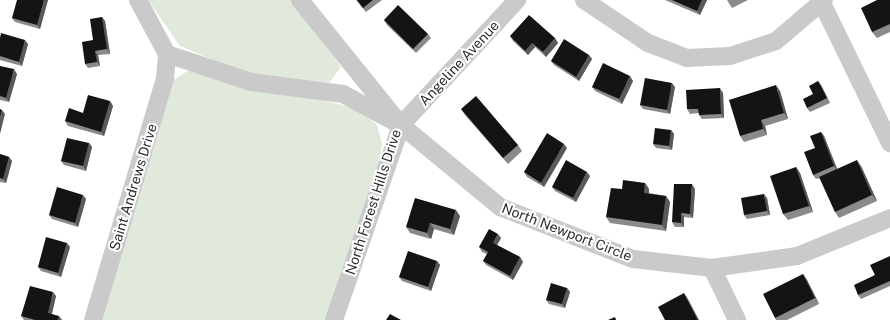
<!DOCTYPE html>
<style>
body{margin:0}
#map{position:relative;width:890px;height:320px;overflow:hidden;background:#fff;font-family:"Public Sans",sans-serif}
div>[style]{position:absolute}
.green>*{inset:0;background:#e1e9dc}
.minor>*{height:18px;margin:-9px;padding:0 9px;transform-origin:9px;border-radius:9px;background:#cacaca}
.wall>*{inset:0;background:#8a8a8a}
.shaded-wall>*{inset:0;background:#5a5a5a}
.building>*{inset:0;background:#141414}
span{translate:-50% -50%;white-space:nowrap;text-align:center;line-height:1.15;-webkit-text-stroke:4px #fff;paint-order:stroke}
.street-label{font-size:14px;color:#2d2d2d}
</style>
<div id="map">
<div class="green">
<div style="clip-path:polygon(148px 0,295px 0,341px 67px,329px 83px,264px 76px,232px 68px,180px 46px)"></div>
<div style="clip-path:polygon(191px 69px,342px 105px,357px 109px,377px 125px,382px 144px,380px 159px,325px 320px,101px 320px,170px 82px)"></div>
</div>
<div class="minor">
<div style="left:138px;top:0;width:61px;rotate:61.8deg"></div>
<div style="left:167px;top:54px;width:89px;rotate:18.4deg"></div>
<div style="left:251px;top:82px;width:93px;rotate:7.4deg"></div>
<div style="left:343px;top:94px;width:59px;rotate:28.3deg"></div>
<div style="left:300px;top:0;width:161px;rotate:51.1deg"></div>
<div style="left:401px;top:125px;width:129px;rotate:39.6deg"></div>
<div style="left:500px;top:207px;width:143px;rotate:21.4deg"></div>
<div style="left:633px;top:259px;width:80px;rotate:6.5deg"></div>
<div style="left:712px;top:268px;width:86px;rotate:-8deg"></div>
<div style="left:797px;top:256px;width:100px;rotate:-22.2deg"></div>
<div style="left:584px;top:0;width:77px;rotate:33.9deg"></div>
<div style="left:648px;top:43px;width:42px;rotate:21deg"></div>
<div style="left:687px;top:58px;width:43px;rotate:-2.7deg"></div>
<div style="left:730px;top:56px;width:48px;rotate:-18.1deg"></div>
<div style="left:776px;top:41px;width:63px;rotate:-40.5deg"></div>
<div style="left:822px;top:3px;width:156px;rotate:64.1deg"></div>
<div style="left:712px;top:268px;width:58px;rotate:64.3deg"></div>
<div style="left:93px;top:320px;width:252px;rotate:-73.4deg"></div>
<div style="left:165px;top:79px;width:25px;rotate:-85deg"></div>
<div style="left:334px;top:320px;width:206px;rotate:-71deg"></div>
<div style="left:401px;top:125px;width:171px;rotate:-47.1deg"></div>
</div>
<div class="wall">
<div style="clip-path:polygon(48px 0,40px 29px,15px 22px,12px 18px)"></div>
<div style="clip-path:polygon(356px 0,382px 0,366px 12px)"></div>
<div style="clip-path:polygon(665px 0,707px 0,700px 15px)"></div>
<div style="clip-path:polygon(727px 0,748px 0,732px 8px)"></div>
<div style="clip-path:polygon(890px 0,890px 32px,877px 38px,872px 32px)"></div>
<div style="clip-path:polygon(102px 17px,105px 21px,110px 54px,98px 55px,100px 66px,88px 68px,85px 64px)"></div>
<div style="clip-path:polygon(384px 20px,428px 34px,431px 38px,416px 53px,387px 25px)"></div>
<div style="clip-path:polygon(510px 36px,555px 38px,558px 43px,546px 57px,535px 47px,528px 55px,513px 41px)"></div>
<div style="clip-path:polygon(0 38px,28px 44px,22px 66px,0 60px)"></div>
<div style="clip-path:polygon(589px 55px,592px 59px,579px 81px,554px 65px,551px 61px)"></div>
<div style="clip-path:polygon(0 66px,17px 74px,9px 102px,0 100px)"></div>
<div style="clip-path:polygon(633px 81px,622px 104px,595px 91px,592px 87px)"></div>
<div style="clip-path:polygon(818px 81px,821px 85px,830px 103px,810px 112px,807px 108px)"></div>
<div style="clip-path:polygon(675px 87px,670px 114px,643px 109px,640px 105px)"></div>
<div style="clip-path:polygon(780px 91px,788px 119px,765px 126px,767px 135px,744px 142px,740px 136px)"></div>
<div style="clip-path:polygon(723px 93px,724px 118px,702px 119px,699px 115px,699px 113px,690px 114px,687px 109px)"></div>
<div style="clip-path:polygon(110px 101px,113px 106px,104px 136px,68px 126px,65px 121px)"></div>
<div style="clip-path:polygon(461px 109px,518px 145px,522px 151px,508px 164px,465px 115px)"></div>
<div style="clip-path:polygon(671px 130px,674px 134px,672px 150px,656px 148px,653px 144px)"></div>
<div style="clip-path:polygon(821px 132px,824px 136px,837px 169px,861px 166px,877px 201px,839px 218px,835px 212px,820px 178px,816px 179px,813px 175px,815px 148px)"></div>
<div style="clip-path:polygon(89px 143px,92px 147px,86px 171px,64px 165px,61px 161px)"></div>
<div style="clip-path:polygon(567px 148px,544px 187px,527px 177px,524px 172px)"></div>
<div style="clip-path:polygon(0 154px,9px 157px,12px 161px,6px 183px,0 182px)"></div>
<div style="clip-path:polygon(796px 167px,800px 173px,813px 212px,788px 220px,783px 214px)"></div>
<div style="clip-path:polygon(590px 176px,576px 202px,555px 191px,552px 187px)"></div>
<div style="clip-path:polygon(645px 183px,649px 189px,649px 193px,666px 196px,670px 202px,666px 231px,610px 223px,606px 217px,622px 189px)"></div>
<div style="clip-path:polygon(695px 189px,693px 218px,684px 217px,684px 227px,675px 227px,672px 222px)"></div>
<div style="clip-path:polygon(767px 198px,770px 215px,747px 219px,744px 215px)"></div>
<div style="clip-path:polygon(86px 199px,78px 227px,52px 219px,49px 215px)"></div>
<div style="clip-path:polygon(460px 216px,454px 235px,434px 229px,431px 239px,410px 233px,406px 227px)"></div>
<div style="clip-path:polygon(501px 238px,497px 245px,520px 257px,523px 262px,513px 280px,486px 265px,483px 261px,487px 254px,482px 252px,479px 247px)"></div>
<div style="clip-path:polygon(70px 247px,61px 277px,41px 271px,38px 267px)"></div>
<div style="clip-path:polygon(890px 256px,890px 286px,861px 299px,858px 295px)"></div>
<div style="clip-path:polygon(437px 261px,440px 265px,431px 291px,402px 281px,399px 277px)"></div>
<div style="clip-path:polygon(803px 274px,807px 280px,819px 304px,787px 320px,776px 320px,775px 318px)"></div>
<div style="clip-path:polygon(567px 288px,570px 292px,565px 308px,549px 304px,546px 300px)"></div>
<div style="clip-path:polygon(56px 296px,52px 314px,62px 320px,24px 320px,21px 316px)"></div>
</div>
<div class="shaded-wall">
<div style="clip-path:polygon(44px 0,48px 0,40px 29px,37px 25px)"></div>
<div style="clip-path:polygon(702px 0,707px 0,700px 15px,697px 11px)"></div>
<div style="clip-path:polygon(102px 17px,105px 21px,110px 54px,107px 49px)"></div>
<div style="clip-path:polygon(555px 38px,558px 43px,546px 57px,543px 52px)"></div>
<div style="clip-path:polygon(25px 40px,28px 44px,22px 66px,19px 62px)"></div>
<div style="clip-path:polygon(532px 43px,535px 47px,528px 55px,525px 51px)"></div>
<div style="clip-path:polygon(95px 51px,98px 55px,100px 66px,97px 62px)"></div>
<div style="clip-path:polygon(589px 55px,592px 59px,579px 81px,576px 77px)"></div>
<div style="clip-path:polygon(14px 69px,17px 74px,9px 102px,6px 98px)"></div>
<div style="clip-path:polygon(630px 76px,633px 81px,622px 104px,619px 99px)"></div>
<div style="clip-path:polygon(818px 81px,821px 85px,830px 103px,827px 98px)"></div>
<div style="clip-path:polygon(672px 83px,675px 87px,670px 114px,667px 110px)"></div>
<div style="clip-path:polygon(776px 85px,780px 91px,788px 119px,784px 113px)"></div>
<div style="clip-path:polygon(720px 88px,723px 93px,724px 118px,721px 114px)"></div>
<div style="clip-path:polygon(110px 101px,113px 106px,104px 136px,101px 132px)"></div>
<div style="clip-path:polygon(2px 110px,5px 114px,0 134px,0 118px)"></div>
<div style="clip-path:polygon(761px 120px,765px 126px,767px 135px,763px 129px)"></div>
<div style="clip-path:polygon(671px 130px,674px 134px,672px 150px,669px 146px)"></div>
<div style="clip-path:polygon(821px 132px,824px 136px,838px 171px,834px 166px)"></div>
<div style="clip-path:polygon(89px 143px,92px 147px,86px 171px,83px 166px)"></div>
<div style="clip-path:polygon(564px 144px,567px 148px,544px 187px,541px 183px)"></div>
<div style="clip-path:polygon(9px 157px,12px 161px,6px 183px,3px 179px)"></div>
<div style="clip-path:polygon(857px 160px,861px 166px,877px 201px,872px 195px)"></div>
<div style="clip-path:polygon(796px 167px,800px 173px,813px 212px,809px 206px)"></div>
<div style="clip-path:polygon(587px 172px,590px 176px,576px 202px,573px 198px)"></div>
<div style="clip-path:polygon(645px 183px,649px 189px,648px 199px,644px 193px)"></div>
<div style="clip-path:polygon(692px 184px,695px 189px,693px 218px,690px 214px)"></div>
<div style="clip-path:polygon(764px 194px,767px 198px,770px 215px,767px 211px)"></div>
<div style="clip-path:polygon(83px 195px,86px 199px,78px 227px,75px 223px)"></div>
<div style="clip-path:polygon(666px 196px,670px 202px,666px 231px,662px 225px)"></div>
<div style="clip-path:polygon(456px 210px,460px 216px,454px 235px,450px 229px)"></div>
<div style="clip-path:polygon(681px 213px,684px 217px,684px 227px,681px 223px)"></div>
<div style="clip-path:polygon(430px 223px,434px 229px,431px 239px,427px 233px)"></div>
<div style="clip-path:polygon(498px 234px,501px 238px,496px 247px,493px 243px)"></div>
<div style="clip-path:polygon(67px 243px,70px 247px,61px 277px,58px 273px)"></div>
<div style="clip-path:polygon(520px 257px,523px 262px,513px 280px,510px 276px)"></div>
<div style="clip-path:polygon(437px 261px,440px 265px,431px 291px,428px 287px)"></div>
<div style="clip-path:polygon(803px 274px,807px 280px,819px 304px,815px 298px)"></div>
<div style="clip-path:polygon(567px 288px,570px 292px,565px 308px,562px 304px)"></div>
<div style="clip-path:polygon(53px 292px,56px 296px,51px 317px,48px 313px)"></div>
<div style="clip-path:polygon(684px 293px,688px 299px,699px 320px,698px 320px)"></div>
<div style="clip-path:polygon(59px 316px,62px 320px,58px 320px)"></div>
</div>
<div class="building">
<div style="clip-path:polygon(17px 0,44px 0,37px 25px,12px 18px)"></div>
<div style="clip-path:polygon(357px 0,373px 0,363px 8px)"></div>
<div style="clip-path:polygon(672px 0,702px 0,697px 11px)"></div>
<div style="clip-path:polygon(877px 0,890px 0,890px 24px,872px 32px,861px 8px)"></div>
<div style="clip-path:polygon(398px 5px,428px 34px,413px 49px,384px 20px)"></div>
<div style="clip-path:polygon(529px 15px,555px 38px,543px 52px,532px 43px,525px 51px,510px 36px)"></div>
<div style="clip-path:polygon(102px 17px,107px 49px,95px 51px,97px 62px,85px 64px,82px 42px,93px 40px,90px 19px)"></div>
<div style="clip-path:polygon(1px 33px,25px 40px,19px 62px,0 56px,0 38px)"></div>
<div style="clip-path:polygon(564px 39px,589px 55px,576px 77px,551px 61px)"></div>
<div style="clip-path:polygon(603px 63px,630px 76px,619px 99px,592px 87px)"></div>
<div style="clip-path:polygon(0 66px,14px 69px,6px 98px,0 96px)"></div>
<div style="clip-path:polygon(645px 78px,672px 83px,667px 110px,640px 105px)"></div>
<div style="clip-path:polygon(818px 81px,827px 98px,807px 108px,803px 99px,813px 94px,809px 86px)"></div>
<div style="clip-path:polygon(776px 85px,784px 113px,761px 120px,763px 129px,740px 136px,729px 100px)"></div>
<div style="clip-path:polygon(720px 88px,721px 114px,699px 115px,698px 109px,687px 109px,686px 90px)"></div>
<div style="clip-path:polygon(88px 95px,110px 101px,101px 132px,65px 121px,69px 108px,83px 113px)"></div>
<div style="clip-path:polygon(476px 96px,518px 145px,503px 158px,461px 109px)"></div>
<div style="clip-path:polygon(0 109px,2px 110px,0 118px)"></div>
<div style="clip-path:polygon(655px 128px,671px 130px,669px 146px,653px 144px)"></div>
<div style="clip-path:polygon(821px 132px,834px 166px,813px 175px,804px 152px,815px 148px,810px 136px)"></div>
<div style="clip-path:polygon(547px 133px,564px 144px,541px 183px,524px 172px)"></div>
<div style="clip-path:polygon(67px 138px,89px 143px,83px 166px,61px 161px)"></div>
<div style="clip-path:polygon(0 154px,9px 157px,3px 179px,0 178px)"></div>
<div style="clip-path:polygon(566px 160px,587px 172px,573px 198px,552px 187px)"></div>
<div style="clip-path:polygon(857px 160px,872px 195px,835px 212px,819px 177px)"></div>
<div style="clip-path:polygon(796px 167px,809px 206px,783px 214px,770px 176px)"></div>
<div style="clip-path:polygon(623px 180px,645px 183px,644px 193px,666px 196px,662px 225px,606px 217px,611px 188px,622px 189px)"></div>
<div style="clip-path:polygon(674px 184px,692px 184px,690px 214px,681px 213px,681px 223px,672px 222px)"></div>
<div style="clip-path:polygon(57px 187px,83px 195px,75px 223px,49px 215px)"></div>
<div style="clip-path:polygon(764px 194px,767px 211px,744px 215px,741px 198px)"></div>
<div style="clip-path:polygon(415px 198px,456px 210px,450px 229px,430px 223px,427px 233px,406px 227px)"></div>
<div style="clip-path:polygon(489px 229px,498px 234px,493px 243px,520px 257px,510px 276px,483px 261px,488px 252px,479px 247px)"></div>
<div style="clip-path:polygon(46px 237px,67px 243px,58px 273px,38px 267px)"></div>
<div style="clip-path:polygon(408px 251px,437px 261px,428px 287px,399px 277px)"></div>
<div style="clip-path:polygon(890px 256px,890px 281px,858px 295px,854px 285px,875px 275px,870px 265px)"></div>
<div style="clip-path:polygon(803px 274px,815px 298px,775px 318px,763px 294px)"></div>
<div style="clip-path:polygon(551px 283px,567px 288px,562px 304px,546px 300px)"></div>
<div style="clip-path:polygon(30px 286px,53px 292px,48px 313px,59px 316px,58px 320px,35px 320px,21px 316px)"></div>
<div style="clip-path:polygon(684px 293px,698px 320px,665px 320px,658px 307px)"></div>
<div style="clip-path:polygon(390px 314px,401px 320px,386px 320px)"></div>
<div style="clip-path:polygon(615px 317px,616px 320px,608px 320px)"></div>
</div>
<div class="street-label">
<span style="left:459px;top:63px;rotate:-47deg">Angeline Avenue</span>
<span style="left:133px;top:187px;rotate:-73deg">Saint Andrews Drive</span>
<span style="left:373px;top:202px;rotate:-72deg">North Forest Hills Drive</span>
<span style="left:567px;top:232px;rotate:21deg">North Newport Circle</span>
</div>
</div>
